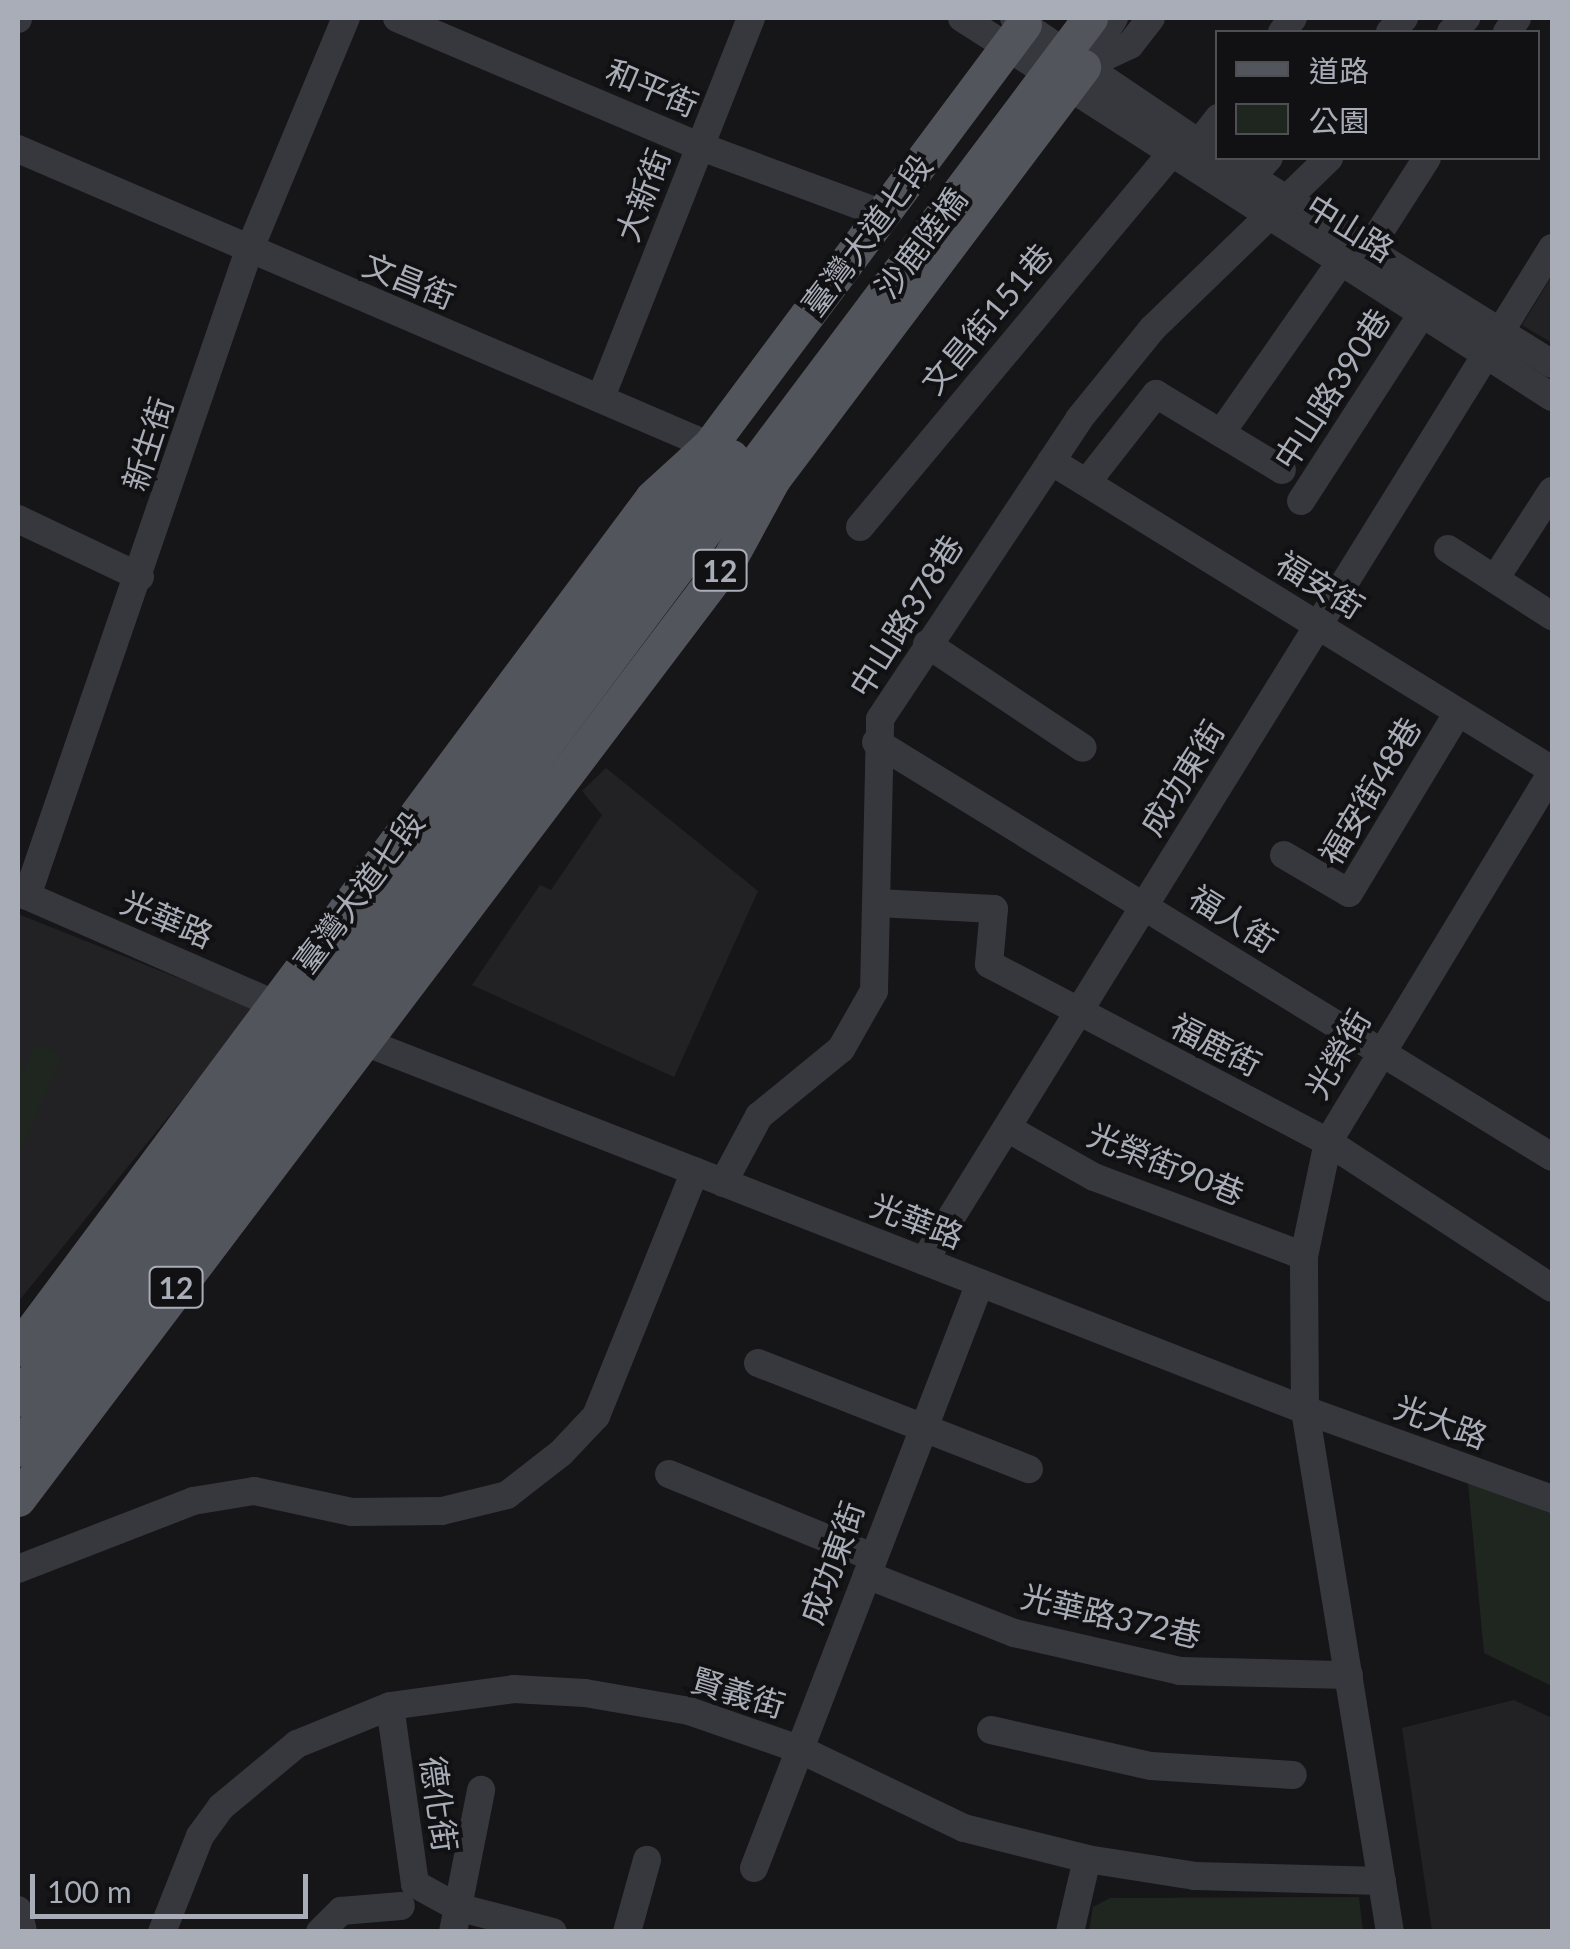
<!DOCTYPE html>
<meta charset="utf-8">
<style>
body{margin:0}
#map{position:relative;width:1570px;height:1949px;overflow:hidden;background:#161618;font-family:Lato,"Noto Sans TC",sans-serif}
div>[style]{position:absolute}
.built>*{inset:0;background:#222225}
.green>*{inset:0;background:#1e261f}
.minor>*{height:28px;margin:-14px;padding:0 14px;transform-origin:14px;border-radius:14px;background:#37383d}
.major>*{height:35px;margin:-17.5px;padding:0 17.5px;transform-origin:17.5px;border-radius:17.5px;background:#53555c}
.major-bridge>*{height:35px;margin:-17.5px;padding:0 17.5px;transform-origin:17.5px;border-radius:17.5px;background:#53555c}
span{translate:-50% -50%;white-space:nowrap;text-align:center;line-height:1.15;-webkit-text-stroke:8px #111113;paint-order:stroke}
.shield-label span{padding:2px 8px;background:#111113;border:2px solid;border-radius:8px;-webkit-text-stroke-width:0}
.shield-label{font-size:30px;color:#a8adb8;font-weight:700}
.street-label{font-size:32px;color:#a8adb8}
.frame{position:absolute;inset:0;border:20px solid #a8adb8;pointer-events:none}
.legend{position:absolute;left:1215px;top:30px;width:325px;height:130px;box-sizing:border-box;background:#111113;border:2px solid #4d4f55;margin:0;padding:12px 18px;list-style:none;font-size:30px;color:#a8adb8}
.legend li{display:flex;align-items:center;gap:20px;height:50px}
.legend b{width:50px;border:2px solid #4d4f55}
.scale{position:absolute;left:30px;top:1874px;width:278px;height:45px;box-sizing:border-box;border:5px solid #a8adb8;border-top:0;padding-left:12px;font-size:30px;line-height:35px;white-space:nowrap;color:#a8adb8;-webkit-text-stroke:8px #111113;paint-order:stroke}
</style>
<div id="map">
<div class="built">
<div style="clip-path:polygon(1552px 276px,1552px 343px,1522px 325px)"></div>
<div style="clip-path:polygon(606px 768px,758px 891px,674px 1077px,472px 985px,540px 885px,551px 890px,602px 815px,582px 791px)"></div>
<div style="clip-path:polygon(18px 914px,256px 1009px,18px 1302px)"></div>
<div style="clip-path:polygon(1514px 1700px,1552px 1718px,1552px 1931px,1432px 1931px,1402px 1728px)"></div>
</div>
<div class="green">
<div style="clip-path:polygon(36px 1044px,62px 1056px,18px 1156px,18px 1058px,24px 1071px)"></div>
<div style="clip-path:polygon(1468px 1483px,1552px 1514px,1552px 1686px,1484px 1653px)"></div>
<div style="clip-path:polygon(1359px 1897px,1363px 1931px,1089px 1931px,1093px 1907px,1110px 1898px)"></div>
</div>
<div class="minor">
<div style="left:397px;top:18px;width:328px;rotate:23deg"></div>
<div style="left:699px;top:146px;width:196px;rotate:20.3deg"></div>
<div style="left:962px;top:18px;width:701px;rotate:32.72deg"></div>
<div style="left:1014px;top:18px;width:246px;rotate:34.1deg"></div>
<div style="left:18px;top:19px;width:1px;rotate:-90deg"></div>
<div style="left:1282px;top:32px;width:18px;rotate:-52deg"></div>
<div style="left:1390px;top:32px;width:20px;rotate:-45deg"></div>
<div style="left:1451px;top:32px;width:21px;rotate:-43deg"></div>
<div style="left:1507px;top:32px;width:17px;rotate:-54deg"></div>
<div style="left:1083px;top:67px;width:52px;rotate:-25.1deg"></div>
<div style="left:1130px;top:45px;width:34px;rotate:-52deg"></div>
<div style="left:1083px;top:67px;width:58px;rotate:-57.7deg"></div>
<div style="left:1198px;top:144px;width:33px;rotate:-52deg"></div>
<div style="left:18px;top:149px;width:768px;rotate:23.23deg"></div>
<div style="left:1220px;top:158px;width:391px;rotate:31.8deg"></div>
<div style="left:1251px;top:177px;width:26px;rotate:-47deg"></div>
<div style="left:1368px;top:250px;width:109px;rotate:-57.3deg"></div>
<div style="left:601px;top:397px;width:408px;rotate:-68.4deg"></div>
<div style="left:1221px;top:433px;width:208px;rotate:-55deg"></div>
<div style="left:1051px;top:461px;width:589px;rotate:31.66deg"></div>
<div style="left:1087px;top:482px;width:112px;rotate:-51.9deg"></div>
<div style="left:1156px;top:394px;width:147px;rotate:31.1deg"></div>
<div style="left:1301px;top:501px;width:223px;rotate:-57.1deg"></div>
<div style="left:18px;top:519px;width:135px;rotate:25.4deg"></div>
<div style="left:860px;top:527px;width:483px;rotate:-50.2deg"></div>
<div style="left:1448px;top:549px;width:124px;rotate:32.8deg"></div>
<div style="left:1495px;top:579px;width:105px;rotate:-57.1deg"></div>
<div style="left:927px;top:644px;width:187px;rotate:33.7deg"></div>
<div style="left:876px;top:742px;width:793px;rotate:31.55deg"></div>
<div style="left:1284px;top:855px;width:75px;rotate:30.3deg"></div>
<div style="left:1349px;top:893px;width:211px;rotate:-58.9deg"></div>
<div style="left:18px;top:892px;width:298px;rotate:23.6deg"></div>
<div style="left:27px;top:896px;width:680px;rotate:-71.03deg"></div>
<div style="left:248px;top:253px;width:255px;rotate:-67.4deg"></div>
<div style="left:877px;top:903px;width:117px;rotate:2.9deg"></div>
<div style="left:994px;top:909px;width:55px;rotate:95.2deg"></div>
<div style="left:989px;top:964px;width:383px;rotate:27.7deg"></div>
<div style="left:1328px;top:1142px;width:267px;rotate:33.1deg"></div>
<div style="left:349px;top:1036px;width:1027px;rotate:21.37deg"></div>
<div style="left:1305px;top:1410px;width:263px;rotate:19.8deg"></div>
<div style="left:1007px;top:1128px;width:100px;rotate:29.4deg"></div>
<div style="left:1094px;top:1177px;width:224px;rotate:20.6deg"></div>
<div style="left:723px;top:1183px;width:76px;rotate:-61.8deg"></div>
<div style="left:759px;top:1116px;width:106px;rotate:-39.3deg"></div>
<div style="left:841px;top:1049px;width:67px;rotate:-60.4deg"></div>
<div style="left:874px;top:991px;width:272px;rotate:-88.7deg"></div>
<div style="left:880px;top:719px;width:360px;rotate:-56.4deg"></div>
<div style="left:1079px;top:419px;width:117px;rotate:-50.9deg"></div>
<div style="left:1153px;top:328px;width:245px;rotate:-44deg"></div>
<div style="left:924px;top:1261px;width:1192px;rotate:-58.2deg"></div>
<div style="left:758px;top:1363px;width:291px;rotate:21.4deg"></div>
<div style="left:669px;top:1474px;width:217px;rotate:22.2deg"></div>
<div style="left:18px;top:1569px;width:188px;rotate:-21.2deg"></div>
<div style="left:193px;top:1501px;width:62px;rotate:-9.3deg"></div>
<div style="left:254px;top:1491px;width:100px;rotate:12.1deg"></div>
<div style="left:352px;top:1512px;width:90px;rotate:-0.6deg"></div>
<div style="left:442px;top:1511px;width:67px;rotate:-13.8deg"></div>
<div style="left:507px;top:1495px;width:68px;rotate:-37.9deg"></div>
<div style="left:561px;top:1453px;width:51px;rotate:-46.6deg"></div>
<div style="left:596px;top:1416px;width:264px;rotate:-68deg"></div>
<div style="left:867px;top:1575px;width:158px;rotate:21.5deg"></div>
<div style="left:1014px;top:1633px;width:170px;rotate:12.9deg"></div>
<div style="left:1180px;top:1671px;width:169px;rotate:1.4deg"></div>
<div style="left:390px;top:1706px;width:180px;rotate:82deg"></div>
<div style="left:415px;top:1884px;width:48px;rotate:28.7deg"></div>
<div style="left:457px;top:1907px;width:99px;rotate:14.6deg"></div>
<div style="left:991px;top:1730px;width:164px;rotate:12.7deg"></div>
<div style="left:1151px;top:1766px;width:142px;rotate:3.6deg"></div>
<div style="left:754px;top:1868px;width:627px;rotate:-68.88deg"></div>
<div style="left:18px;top:1910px;width:23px;rotate:77deg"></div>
<div style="left:162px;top:1932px;width:103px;rotate:-68.4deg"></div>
<div style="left:200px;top:1836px;width:36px;rotate:-54deg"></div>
<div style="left:221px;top:1807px;width:99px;rotate:-39.7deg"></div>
<div style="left:297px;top:1744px;width:100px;rotate:-22.2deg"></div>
<div style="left:390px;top:1706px;width:125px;rotate:-7.8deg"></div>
<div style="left:514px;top:1689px;width:71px;rotate:3.2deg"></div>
<div style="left:585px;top:1693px;width:106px;rotate:9.8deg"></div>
<div style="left:689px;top:1711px;width:116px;rotate:19.1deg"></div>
<div style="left:799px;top:1749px;width:183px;rotate:25.6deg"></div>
<div style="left:964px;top:1828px;width:127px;rotate:14.1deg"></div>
<div style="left:1087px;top:1859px;width:109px;rotate:8.9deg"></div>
<div style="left:1195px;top:1876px;width:187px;rotate:1.5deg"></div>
<div style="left:320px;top:1932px;width:30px;rotate:-45deg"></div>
<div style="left:341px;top:1911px;width:60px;rotate:-4.8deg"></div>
<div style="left:453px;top:1932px;width:145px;rotate:-78.8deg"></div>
<div style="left:627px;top:1932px;width:75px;rotate:-74.5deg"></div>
<div style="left:1070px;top:1932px;width:75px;rotate:-76.9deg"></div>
<div style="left:1390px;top:1932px;width:529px;rotate:-99.25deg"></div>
<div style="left:1305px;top:1410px;width:154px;rotate:-90.4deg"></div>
<div style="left:1304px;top:1256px;width:116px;rotate:-78.1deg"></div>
<div style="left:1328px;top:1142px;width:433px;rotate:-58.8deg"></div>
</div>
<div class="major">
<div style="left:18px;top:1349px;width:1061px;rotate:-53.31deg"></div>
<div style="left:652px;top:498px;width:79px;rotate:-42.4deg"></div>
<div style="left:710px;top:445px;width:525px;rotate:-53.28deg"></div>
<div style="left:18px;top:1399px;width:1101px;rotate:-53.16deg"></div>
<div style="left:678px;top:518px;width:81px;rotate:-49deg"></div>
<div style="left:18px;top:1449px;width:1225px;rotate:-53.2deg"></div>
<div style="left:18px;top:1499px;width:1182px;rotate:-52.91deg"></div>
<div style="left:731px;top:556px;width:88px;rotate:-61.4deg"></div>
<div style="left:773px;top:479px;width:516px;rotate:-53.04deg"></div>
</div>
<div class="major-bridge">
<div style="left:752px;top:468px;width:563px;rotate:-53.09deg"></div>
</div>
<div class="shield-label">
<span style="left:720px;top:570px">12</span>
<span style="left:176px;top:1287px">12</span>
</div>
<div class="street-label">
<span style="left:652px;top:88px;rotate:23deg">和平街</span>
<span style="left:643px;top:195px;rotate:-69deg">大新街</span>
<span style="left:1350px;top:228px;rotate:32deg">中山路</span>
<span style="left:867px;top:235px;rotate:-53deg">臺灣大道七段</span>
<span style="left:921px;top:243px;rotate:-53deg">沙鹿陸橋</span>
<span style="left:409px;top:281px;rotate:22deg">文昌街</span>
<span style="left:987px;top:319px;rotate:-50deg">文昌街151巷</span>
<span style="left:1332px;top:389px;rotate:-57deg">中山路390巷</span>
<span style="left:148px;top:444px;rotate:-72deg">新生街</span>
<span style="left:1320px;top:585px;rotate:32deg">福安街</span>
<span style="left:906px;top:616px;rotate:-58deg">中山路378巷</span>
<span style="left:1182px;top:778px;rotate:-58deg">成功東街</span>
<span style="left:1370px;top:791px;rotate:-59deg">福安街48巷</span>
<span style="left:359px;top:892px;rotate:-53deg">臺灣大道七段</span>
<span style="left:167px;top:919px;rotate:23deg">光華路</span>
<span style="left:1233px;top:919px;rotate:32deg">福人街</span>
<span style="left:1216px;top:1045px;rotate:27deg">福鹿街</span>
<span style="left:1338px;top:1054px;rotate:-60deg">光榮街</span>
<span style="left:1166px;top:1164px;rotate:22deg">光榮街90巷</span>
<span style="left:917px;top:1221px;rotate:21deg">光華路</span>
<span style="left:1441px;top:1422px;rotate:20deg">光大路</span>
<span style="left:832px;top:1563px;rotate:-70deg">成功東街</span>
<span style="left:1111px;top:1616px;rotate:13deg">光華路372巷</span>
<span style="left:738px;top:1693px;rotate:17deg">賢義街</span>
<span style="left:439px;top:1804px;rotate:82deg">德化街</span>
</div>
<div class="frame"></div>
<ul class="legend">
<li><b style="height:12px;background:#53555c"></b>道路</li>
<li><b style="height:28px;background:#1e261f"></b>公園</li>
</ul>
<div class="scale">100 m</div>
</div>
